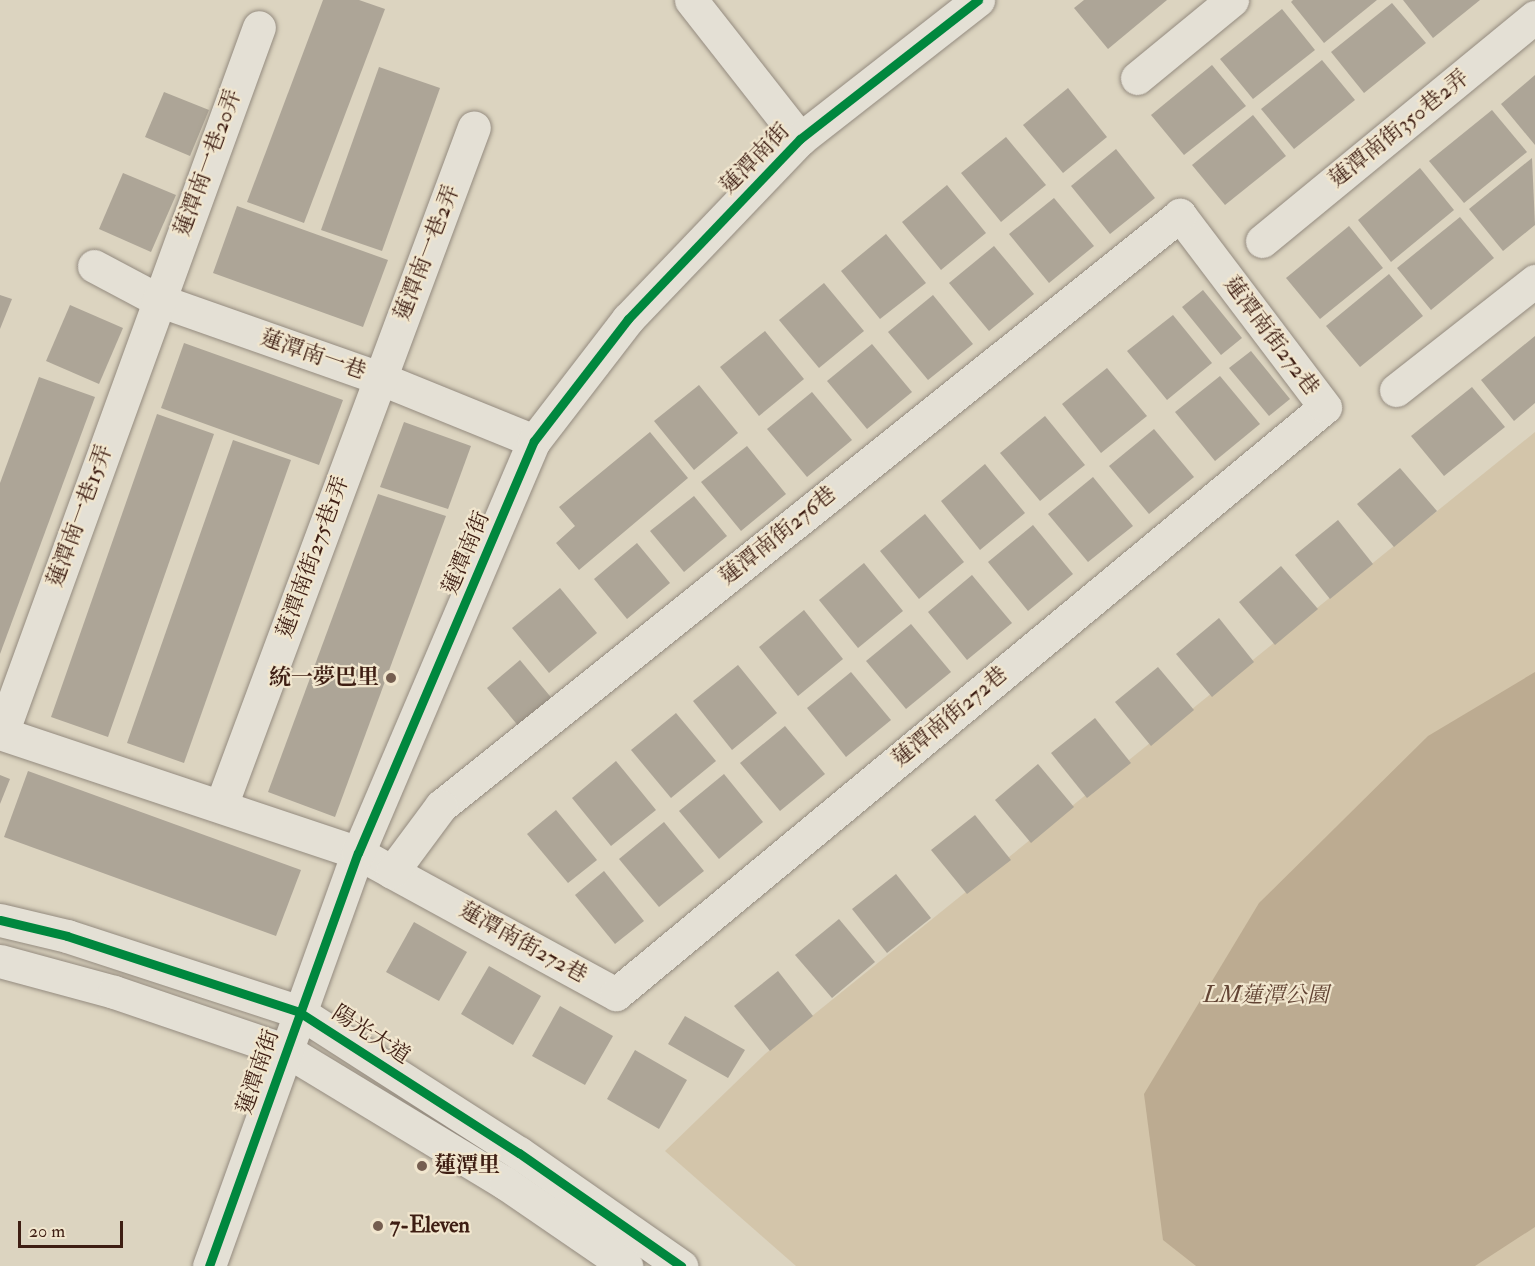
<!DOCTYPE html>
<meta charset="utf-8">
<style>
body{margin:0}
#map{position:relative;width:1535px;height:1266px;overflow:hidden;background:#dcd4c0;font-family:"IM FELL Double Pica","Noto Serif TC",serif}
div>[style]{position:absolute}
.green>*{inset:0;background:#d3c5aa}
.water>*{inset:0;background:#bcab91}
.building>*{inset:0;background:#ada597}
.roads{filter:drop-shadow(0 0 2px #948b7f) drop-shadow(0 0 2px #948b7f)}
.minor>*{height:33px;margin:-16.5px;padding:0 16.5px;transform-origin:16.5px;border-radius:16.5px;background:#e4e0d5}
.cycleway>*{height:9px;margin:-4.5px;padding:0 4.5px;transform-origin:4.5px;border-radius:4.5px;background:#00873e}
.dots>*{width:16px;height:16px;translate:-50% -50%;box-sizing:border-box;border:3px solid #f1e6ce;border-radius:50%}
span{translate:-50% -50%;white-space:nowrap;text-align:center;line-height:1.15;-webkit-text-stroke:4.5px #f1e6ce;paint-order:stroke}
.street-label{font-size:22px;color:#3e1e13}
.poi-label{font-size:22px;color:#3e1e13;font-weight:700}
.right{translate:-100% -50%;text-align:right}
.left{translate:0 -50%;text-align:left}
.park-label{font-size:22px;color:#624434;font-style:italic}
.scale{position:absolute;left:18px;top:1221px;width:105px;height:27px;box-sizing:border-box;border:3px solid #3e1e13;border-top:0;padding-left:8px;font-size:18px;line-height:21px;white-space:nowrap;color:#3e1e13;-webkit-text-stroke:4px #f1e6ce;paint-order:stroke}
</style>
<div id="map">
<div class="green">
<div style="clip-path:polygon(1535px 432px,1535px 1266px,796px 1266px,665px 1151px,765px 1054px)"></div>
</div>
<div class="water">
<div style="clip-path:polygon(1535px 672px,1535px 1227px,1475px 1266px,1196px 1266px,1163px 1240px,1144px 1094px,1259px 903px,1428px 736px)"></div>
</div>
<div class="building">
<div style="clip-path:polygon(323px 0,359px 0,385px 9px,304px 223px,247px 202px)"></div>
<div style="clip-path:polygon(1084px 0,1167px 0,1108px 49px,1074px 8px)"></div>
<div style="clip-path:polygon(1377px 0,1324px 43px,1291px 2px,1293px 0)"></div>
<div style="clip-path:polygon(1403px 0,1480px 0,1433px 38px)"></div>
<div style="clip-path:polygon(1392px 3px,1426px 43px,1364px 93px,1331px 52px)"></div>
<div style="clip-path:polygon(1282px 9px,1315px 50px,1253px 99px,1220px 59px)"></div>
<div style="clip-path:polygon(1322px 60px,1355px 100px,1294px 149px,1261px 109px)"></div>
<div style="clip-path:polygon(1212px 65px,1246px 106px,1184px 155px,1151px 115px)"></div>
<div style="clip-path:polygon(379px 67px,440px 88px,382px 251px,321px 230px)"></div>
<div style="clip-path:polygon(1535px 75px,1535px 145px,1501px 104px)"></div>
<div style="clip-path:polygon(1068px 88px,1107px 137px,1063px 173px,1023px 125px)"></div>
<div style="clip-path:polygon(164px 92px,209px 110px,190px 156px,145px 137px)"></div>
<div style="clip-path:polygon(1492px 110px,1527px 152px,1464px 203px,1429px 161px)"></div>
<div style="clip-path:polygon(1253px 115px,1286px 156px,1225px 205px,1192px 165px)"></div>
<div style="clip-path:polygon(1006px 137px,1046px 185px,1001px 222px,961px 173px)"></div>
<div style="clip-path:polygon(1116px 149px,1155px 198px,1110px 234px,1071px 186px)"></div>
<div style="clip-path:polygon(1532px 158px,1535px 225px,1503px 251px,1469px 209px)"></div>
<div style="clip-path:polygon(1420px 168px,1454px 210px,1391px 262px,1358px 220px)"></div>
<div style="clip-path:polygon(123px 173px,176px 195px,151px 252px,99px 229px)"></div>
<div style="clip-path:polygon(947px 185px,986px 233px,941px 270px,902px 222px)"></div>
<div style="clip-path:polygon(1054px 198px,1094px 246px,1049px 283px,1009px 234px)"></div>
<div style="clip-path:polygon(237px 206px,388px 260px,363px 327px,213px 273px)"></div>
<div style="clip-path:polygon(1460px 217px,1494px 258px,1431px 310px,1397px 268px)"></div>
<div style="clip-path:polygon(1349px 226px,1383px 268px,1320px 319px,1286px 278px)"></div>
<div style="clip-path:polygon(886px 234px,926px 283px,880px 319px,841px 271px)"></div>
<div style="clip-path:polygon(994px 246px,1034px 294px,989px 331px,949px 283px)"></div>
<div style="clip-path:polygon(1389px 274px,1423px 316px,1360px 367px,1326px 326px)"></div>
<div style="clip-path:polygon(824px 283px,864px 331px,819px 368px,779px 320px)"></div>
<div style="clip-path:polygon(1203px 290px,1242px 338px,1221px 355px,1182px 307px)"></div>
<div style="clip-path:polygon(0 295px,12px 299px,0 329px)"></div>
<div style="clip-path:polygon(933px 295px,973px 344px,928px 380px,888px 332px)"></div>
<div style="clip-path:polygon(70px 305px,123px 328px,99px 384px,46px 361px)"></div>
<div style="clip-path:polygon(1173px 315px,1212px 363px,1167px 400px,1127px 351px)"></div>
<div style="clip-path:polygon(765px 331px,804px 379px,759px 416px,720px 367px)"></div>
<div style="clip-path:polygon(1535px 336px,1535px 403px,1514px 421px,1481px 380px)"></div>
<div style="clip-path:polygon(184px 343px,343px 400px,319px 465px,161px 408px)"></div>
<div style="clip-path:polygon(872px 344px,912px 392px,867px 429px,827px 381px)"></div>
<div style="clip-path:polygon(1251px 351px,1290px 399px,1269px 416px,1229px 368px)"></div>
<div style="clip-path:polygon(1107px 368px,1147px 416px,1101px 453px,1062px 404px)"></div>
<div style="clip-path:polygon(1220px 376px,1260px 424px,1215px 461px,1175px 412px)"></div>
<div style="clip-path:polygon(39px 377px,95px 397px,0 654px,0 483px)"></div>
<div style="clip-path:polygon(699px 385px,738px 433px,694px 470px,654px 421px)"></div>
<div style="clip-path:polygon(1472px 387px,1505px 427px,1444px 476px,1411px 436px)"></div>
<div style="clip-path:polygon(812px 392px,852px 440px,807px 477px,767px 429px)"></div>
<div style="clip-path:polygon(157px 414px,214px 434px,108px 737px,51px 717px)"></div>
<div style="clip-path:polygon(1045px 416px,1085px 465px,1040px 501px,1000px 453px)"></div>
<div style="clip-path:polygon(404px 422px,471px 446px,448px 509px,380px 487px)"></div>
<div style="clip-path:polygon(1154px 429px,1194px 477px,1149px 514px,1109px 466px)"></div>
<div style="clip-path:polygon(650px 432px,688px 478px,579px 570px,556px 543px,575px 526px,559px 507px)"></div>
<div style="clip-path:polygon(233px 440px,291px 460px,184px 763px,127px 743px)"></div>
<div style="clip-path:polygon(747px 446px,786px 494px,741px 531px,701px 482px)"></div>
<div style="clip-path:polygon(985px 464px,1025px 513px,980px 550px,941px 501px)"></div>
<div style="clip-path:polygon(1400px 468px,1437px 511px,1394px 547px,1357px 504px)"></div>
<div style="clip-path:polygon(1093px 477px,1133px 526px,1088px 562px,1048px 514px)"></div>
<div style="clip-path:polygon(378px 494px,446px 516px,335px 817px,268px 792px)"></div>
<div style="clip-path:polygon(694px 496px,727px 536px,684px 572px,650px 531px)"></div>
<div style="clip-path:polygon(925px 514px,964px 562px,919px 599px,880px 551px)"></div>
<div style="clip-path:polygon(1338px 520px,1373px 564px,1330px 599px,1295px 555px)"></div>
<div style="clip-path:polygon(1033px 525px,1073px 574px,1028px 611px,988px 562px)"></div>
<div style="clip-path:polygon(637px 543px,670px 583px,627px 619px,594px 579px)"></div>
<div style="clip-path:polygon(864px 563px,903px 611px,858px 648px,819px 600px)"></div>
<div style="clip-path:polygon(1281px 566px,1318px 609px,1275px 645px,1239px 602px)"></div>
<div style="clip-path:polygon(972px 575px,1012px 623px,967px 660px,928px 612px)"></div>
<div style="clip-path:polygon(560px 588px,597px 633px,549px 673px,512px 628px)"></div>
<div style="clip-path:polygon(804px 610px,843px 659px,798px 696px,759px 647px)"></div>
<div style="clip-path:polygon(1219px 618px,1254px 662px,1212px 697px,1176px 654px)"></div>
<div style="clip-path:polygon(911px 624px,951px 672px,906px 709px,866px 661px)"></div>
<div style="clip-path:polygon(520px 660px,559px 707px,525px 734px,487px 688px)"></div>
<div style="clip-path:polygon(738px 665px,777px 713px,732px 750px,693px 701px)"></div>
<div style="clip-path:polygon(1158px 667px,1194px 710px,1151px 746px,1115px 702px)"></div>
<div style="clip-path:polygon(851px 672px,891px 720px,846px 757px,807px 708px)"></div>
<div style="clip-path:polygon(676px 713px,716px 761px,671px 798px,631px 750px)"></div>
<div style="clip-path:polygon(1095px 718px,1131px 763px,1087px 798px,1051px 753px)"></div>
<div style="clip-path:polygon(785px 726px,825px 774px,780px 811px,740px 763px)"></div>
<div style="clip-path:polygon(616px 761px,656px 810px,611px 846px,572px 798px)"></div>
<div style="clip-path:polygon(1038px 764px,1074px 807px,1031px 843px,995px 800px)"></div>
<div style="clip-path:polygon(28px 771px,301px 870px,276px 936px,4px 837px)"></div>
<div style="clip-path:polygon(724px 774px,763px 822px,719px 859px,679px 811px)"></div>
<div style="clip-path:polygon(0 775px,10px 779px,0 804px)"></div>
<div style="clip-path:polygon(556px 810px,597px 860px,568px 883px,527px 834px)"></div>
<div style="clip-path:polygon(975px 815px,1011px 860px,967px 894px,931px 850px)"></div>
<div style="clip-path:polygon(664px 822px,704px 871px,659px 907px,619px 859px)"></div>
<div style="clip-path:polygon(604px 871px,644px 921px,615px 944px,575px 895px)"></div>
<div style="clip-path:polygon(896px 874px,931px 918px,887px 953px,852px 909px)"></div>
<div style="clip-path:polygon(839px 919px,875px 962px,832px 998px,795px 955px)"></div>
<div style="clip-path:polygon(414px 922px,467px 952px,439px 1001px,386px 972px)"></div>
<div style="clip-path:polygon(489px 966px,541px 996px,513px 1045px,461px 1014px)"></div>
<div style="clip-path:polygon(778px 971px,813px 1016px,770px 1051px,734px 1006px)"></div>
<div style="clip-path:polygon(560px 1006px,613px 1036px,585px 1085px,532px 1056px)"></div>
<div style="clip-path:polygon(685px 1016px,745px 1050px,728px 1078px,668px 1044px)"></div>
<div style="clip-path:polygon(635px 1050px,687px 1080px,659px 1129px,607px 1099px)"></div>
</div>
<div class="roads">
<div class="minor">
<div style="left:691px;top:0;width:177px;rotate:51.9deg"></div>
<div style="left:1137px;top:78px;width:123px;rotate:-39.4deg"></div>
<div style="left:1262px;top:241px;width:353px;rotate:-39.4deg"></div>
<div style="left:94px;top:266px;width:72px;rotate:28deg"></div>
<div style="left:158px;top:300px;width:234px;rotate:19.4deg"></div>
<div style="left:379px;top:378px;width:167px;rotate:22.1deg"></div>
<div style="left:1396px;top:390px;width:177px;rotate:-38.1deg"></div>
<div style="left:0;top:733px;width:378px;rotate:18.5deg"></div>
<div style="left:358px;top:853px;width:39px;rotate:29deg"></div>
<div style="left:392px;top:872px;width:255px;rotate:28.6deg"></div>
<div style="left:616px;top:994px;width:920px;rotate:-39.62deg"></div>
<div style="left:1325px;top:407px;width:241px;rotate:-127.1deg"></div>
<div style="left:1180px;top:215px;width:946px;rotate:141.35deg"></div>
<div style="left:441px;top:806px;width:82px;rotate:126.6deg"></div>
<div style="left:2px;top:733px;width:751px;rotate:-70deg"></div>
<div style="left:222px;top:803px;width:721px;rotate:-69.56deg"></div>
<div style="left:0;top:920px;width:69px;rotate:13.4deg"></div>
<div style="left:67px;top:936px;width:244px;rotate:18.1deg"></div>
<div style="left:299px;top:1012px;width:261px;rotate:32.7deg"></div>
<div style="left:519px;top:1153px;width:198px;rotate:34.9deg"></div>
<div style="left:0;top:961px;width:118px;rotate:15.2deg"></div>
<div style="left:114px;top:992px;width:183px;rotate:18.8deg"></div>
<div style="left:287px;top:1051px;width:255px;rotate:31.2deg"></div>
<div style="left:505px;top:1183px;width:147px;rotate:34.4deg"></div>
<div style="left:209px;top:1266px;width:439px;rotate:-70.2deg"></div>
<div style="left:358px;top:853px;width:448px;rotate:-66.9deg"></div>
<div style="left:534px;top:441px;width:154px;rotate:-52.4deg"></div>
<div style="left:628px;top:319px;width:249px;rotate:-46.3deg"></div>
<div style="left:800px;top:139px;width:226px;rotate:-38deg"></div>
</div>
</div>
<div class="cycleway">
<div style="left:0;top:920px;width:69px;rotate:13.4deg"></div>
<div style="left:67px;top:936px;width:244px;rotate:18.1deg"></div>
<div style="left:299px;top:1012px;width:261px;rotate:32.7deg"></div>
<div style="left:519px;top:1153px;width:198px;rotate:34.9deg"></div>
<div style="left:209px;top:1266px;width:439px;rotate:-70.2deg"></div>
<div style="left:358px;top:853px;width:448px;rotate:-66.9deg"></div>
<div style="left:534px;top:441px;width:154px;rotate:-52.4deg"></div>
<div style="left:628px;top:319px;width:249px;rotate:-46.3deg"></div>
<div style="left:800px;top:139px;width:226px;rotate:-38deg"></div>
</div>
<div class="dots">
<div style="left:391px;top:678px;background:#755e50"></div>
<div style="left:422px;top:1166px;background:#755e50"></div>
<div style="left:378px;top:1226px;background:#755e50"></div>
</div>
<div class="street-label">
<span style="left:1399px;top:129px;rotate:-39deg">蓮潭南街350巷2弄</span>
<span style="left:755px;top:159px;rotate:-46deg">蓮潭南街</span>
<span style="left:208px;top:163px;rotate:-70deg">蓮潭南一巷20弄</span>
<span style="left:427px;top:253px;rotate:-69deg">蓮潭南一巷2弄</span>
<span style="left:1271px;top:336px;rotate:53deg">蓮潭南街272巷</span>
<span style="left:313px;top:355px;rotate:19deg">蓮潭南一巷</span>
<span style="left:80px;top:516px;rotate:-70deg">蓮潭南一巷15弄</span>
<span style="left:778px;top:536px;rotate:-39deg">蓮潭南街276巷</span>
<span style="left:466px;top:553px;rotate:-67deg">蓮潭南街</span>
<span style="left:313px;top:557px;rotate:-70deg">蓮潭南街275巷1弄</span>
<span style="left:950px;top:717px;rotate:-40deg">蓮潭南街272巷</span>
<span style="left:523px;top:943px;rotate:29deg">蓮潭南街272巷</span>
<span style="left:371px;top:1035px;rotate:33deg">陽光大道</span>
<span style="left:258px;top:1072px;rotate:-71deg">蓮潭南街</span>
</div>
<div class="poi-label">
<span class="right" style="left:379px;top:678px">統一夢巴里</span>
<span class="left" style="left:434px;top:1166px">蓮潭里</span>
<span class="left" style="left:390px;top:1226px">7-Eleven</span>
</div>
<div class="park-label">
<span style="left:1266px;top:996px">LM蓮潭公園</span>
</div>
<div class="scale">20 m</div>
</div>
